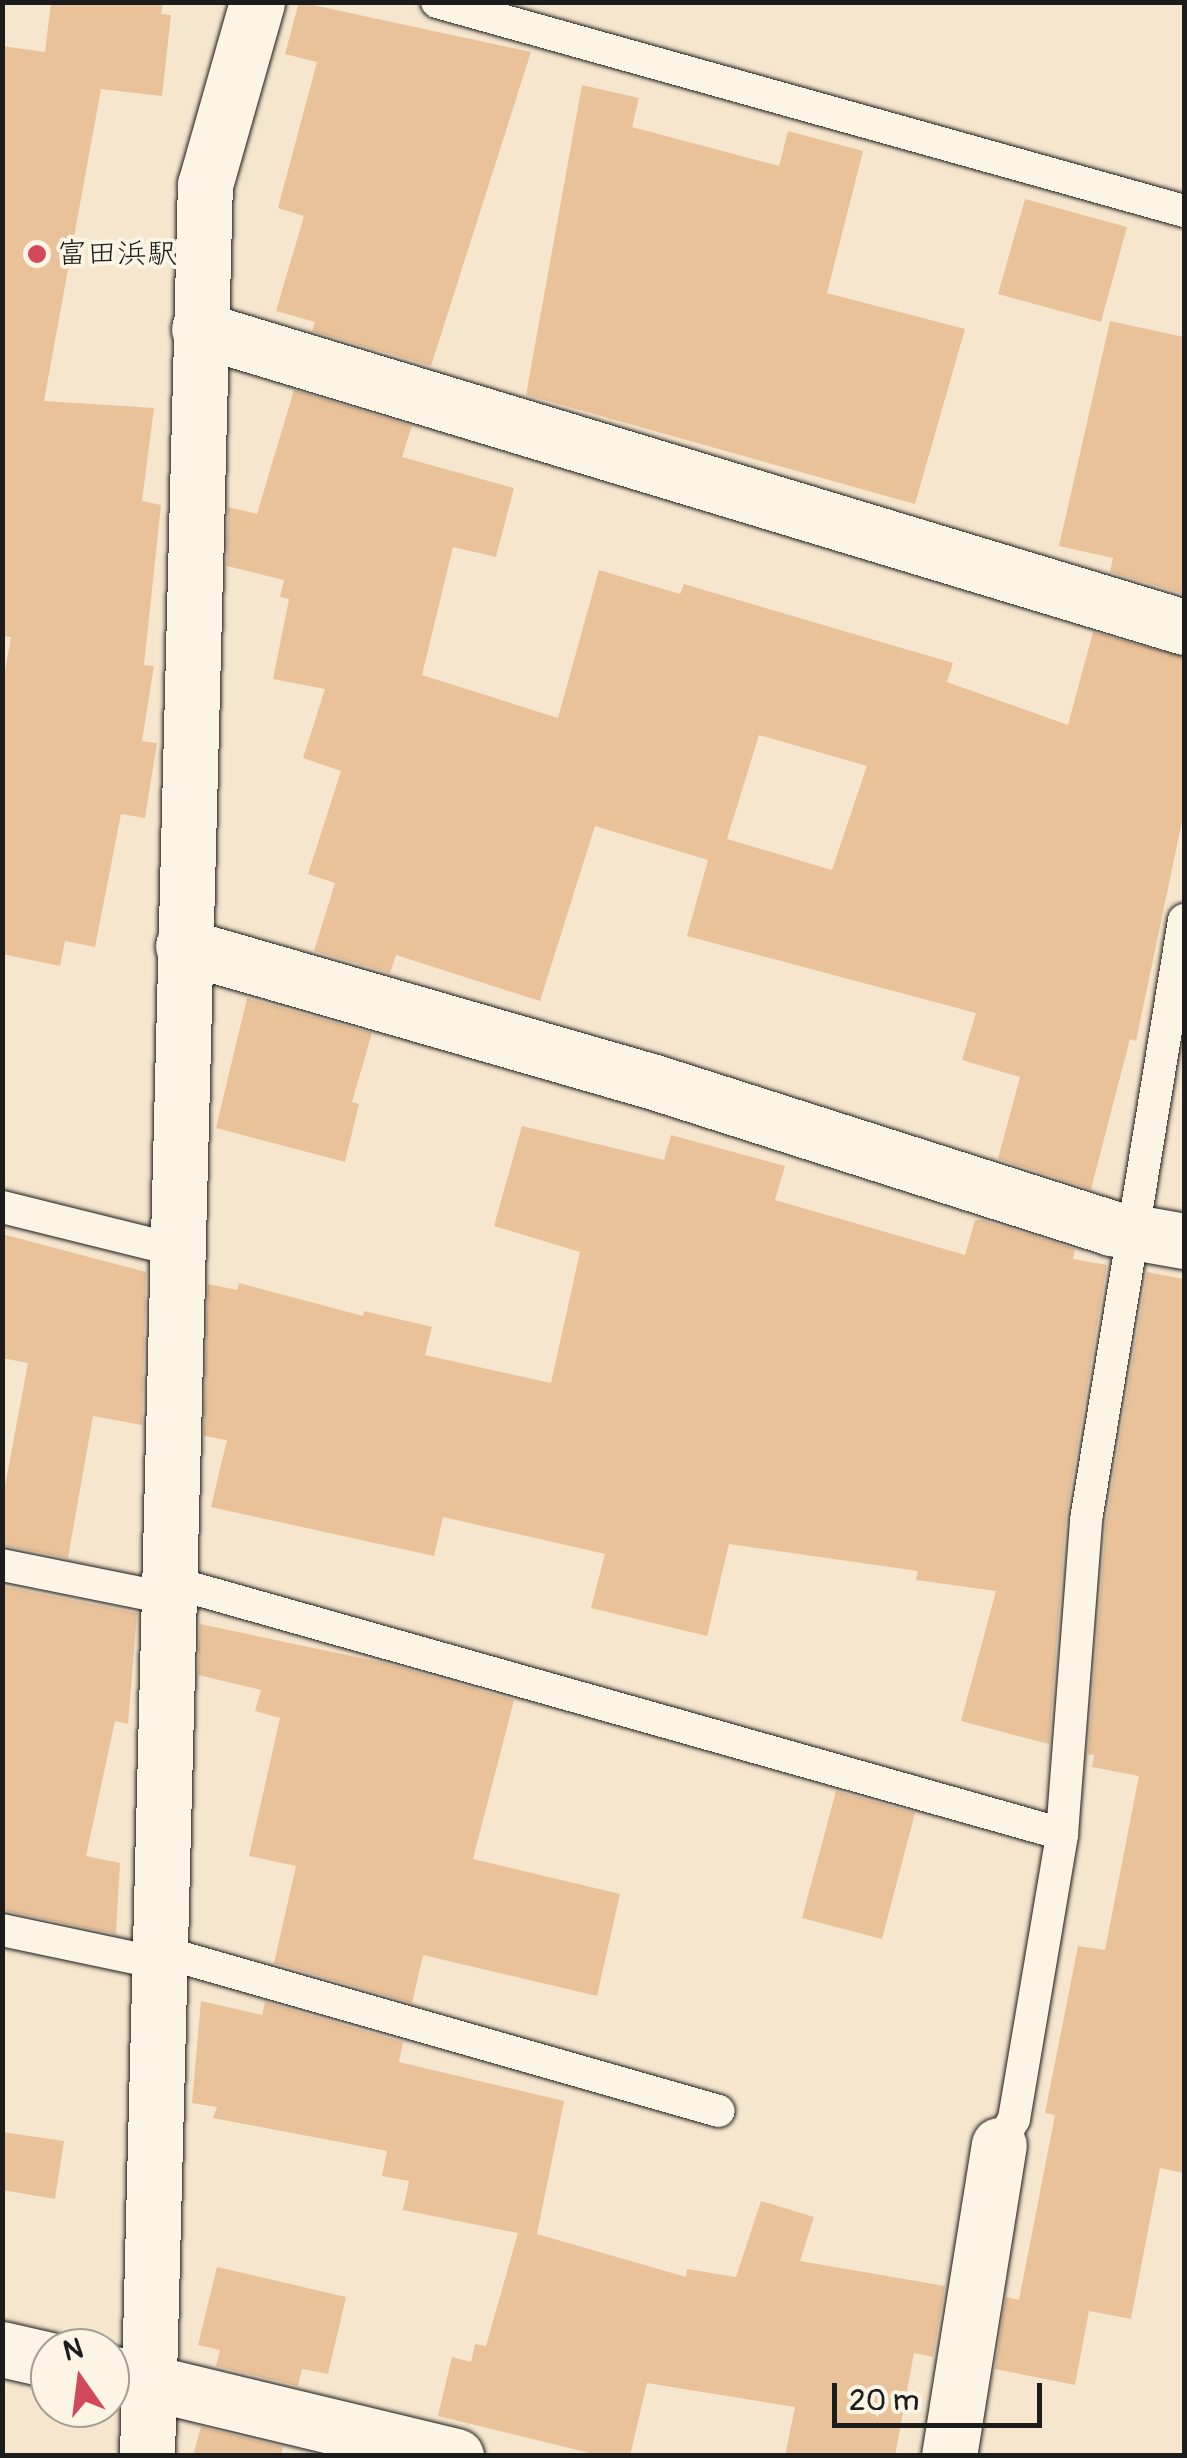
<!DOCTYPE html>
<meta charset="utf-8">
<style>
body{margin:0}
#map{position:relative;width:1187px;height:2458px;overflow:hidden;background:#f7e6ce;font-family:Pangolin,"Klee One",sans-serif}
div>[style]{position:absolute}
.building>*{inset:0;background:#eac29a}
.roads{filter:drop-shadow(0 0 2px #1c1c1c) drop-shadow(0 0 2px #1c1c1c)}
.lane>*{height:32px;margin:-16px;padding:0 16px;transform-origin:16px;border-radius:16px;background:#fcf5e5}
.street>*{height:55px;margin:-27.5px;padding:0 27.5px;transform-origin:27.5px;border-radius:27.5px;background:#fcf5e5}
.dots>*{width:28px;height:28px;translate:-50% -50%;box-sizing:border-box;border:5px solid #fcf5e5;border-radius:50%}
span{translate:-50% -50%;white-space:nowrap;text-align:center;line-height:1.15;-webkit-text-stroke:8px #fcf5e5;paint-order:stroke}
.poi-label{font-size:30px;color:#1c1c1c}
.left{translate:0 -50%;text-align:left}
.frame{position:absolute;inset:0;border:5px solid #1c1c1c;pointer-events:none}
.north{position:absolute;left:30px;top:2328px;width:100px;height:100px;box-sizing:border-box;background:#fcf5e5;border:2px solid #a29e95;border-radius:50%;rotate:346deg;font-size:28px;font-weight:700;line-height:40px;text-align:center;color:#1c1c1c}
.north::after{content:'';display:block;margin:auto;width:35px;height:45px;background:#d1495b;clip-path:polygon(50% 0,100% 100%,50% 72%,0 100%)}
.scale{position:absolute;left:832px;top:2383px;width:210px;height:45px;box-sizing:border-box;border:5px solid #1c1c1c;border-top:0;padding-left:12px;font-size:30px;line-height:35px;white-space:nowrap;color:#1c1c1c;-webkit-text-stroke:8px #fcf5e5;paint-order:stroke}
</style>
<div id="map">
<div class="building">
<div style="clip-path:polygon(51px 2px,163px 2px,161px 14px,171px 15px,162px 96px,101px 89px,44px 401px,154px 408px,142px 501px,161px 505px,144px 665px,154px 666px,142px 741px,157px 743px,145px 818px,121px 814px,95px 947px,65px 941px,60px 966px,2px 954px,2px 687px,11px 637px,2px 636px,2px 46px,45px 52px)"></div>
<div style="clip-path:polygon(299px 2px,531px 52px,431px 366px,312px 331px,315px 322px,276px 311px,304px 216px,278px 208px,317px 62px,285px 54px)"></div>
<div style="clip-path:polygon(582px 85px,639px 98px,632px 127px,779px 166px,788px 131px,863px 151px,827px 293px,965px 329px,915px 504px,526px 395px)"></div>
<div style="clip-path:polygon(1025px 199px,1127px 227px,1101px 322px,998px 294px)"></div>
<div style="clip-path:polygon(1110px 321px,1184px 337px,1184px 594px,1110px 572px,1113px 558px,1059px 546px)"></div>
<div style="clip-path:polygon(evenodd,294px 390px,412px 426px,402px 457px,514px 488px,496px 557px,453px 547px,422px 675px,558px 718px,599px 570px,680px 594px,684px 584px,953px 663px,947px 682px,1068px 725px,1093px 632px,1184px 657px,1184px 812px,1136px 1041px,1130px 1039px,1091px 1189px,998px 1159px,1020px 1077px,962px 1060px,976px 1013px,687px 936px,708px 860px,595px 826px,540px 1001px,396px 955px,390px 973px,314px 951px,335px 883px,308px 874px,341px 771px,303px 758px,325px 689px,273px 679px,289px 599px,280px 597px,284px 580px,227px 566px,228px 507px,257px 514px,294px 390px,759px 735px,867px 766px,832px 870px,727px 839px,759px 735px)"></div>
<div style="clip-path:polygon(247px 998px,372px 1033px,352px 1102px,359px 1104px,345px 1162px,216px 1128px)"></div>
<div style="clip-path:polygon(522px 1126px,664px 1160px,671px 1135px,785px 1166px,775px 1200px,965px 1255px,975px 1220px,982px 1220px,1075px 1249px,1073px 1259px,1107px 1265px,1066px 1517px,1049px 1744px,961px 1721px,996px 1591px,916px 1580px,918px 1571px,729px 1544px,707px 1636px,591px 1608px,605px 1554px,443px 1517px,434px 1556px,211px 1507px,227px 1440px,204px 1436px,208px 1284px,237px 1290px,239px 1283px,363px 1316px,364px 1311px,432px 1327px,425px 1355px,551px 1383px,580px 1252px,494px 1226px)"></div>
<div style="clip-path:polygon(2px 1234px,146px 1272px,142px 1425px,93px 1416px,68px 1558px,2px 1545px,2px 1502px,28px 1363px,2px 1358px)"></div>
<div style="clip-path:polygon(1147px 1272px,1184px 1279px,1184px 2173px,1160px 2168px,1131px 2319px,1089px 2311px,1075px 2385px,995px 2369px,1006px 2297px,1019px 2300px,1055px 2115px,1045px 2113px,1078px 1946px,1105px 1950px,1139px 1776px,1092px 1767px,1094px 1755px,1088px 1754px,1106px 1522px)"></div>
<div style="clip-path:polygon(2px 1586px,137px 1613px,128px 1724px,115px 1721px,86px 1856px,120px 1863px,116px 1934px,2px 1910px)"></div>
<div style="clip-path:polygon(200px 1624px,385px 1663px,514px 1700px,473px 1859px,620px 1894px,597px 1996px,423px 1955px,412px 2003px,274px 1963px,296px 1866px,249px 1856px,280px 1718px,255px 1711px,261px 1690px,198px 1675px)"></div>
<div style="clip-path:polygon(836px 1791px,915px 1813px,882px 1939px,802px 1918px)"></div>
<div style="clip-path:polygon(201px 2001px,262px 2015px,265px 2002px,403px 2042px,399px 2062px,564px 2101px,537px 2234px,686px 2277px,687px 2269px,736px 2277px,761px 2201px,814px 2217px,800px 2261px,945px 2286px,933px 2357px,914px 2353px,895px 2456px,785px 2456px,795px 2407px,647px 2383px,630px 2456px,602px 2456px,438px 2416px,452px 2357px,471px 2362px,475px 2344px,486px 2346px,518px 2233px,403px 2210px,409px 2181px,382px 2176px,387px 2151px,213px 2118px,217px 2107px,192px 2103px)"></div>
<div style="clip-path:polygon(2px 2132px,64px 2141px,55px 2199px,2px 2190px)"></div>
<div style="clip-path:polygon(217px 2267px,346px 2297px,328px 2374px,302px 2369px,298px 2386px,216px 2366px,220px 2350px,198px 2345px)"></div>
<div style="clip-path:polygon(201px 2427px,283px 2447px,281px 2456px,193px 2456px)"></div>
</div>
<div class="roads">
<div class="lane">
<div style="left:437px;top:2px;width:776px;rotate:15.63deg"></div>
<div style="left:2px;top:1207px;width:179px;rotate:13.9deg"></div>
<div style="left:2px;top:1565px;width:167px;rotate:11.4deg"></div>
<div style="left:167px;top:1581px;width:930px;rotate:15.78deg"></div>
<div style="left:2px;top:1930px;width:159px;rotate:11.9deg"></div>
<div style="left:159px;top:1951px;width:582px;rotate:15.95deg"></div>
<div style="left:999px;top:2145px;width:30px;rotate:-60deg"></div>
<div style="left:1014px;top:2119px;width:289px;rotate:-80.4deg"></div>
<div style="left:1062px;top:1834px;width:315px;rotate:-85.6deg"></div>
<div style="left:1086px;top:1520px;width:608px;rotate:-80.72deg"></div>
</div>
<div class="street">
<div style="left:199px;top:329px;width:1029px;rotate:16.83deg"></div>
<div style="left:183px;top:946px;width:484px;rotate:16.1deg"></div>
<div style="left:648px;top:1080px;width:486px;rotate:17.7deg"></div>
<div style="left:1111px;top:1228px;width:74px;rotate:10.1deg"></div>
<div style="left:2px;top:2349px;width:49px;rotate:12.9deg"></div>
<div style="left:110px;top:2373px;width:356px;rotate:13.5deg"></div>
<div style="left:147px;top:2456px;width:2272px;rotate:-88.54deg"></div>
<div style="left:205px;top:185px;width:190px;rotate:-74.1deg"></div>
<div style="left:949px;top:2456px;width:315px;rotate:-80.9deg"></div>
</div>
</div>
<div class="dots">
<div style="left:37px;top:254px;background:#d1495b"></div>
</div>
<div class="poi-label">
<span class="left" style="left:57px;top:254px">富田浜駅</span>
</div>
<div class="frame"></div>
<div class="north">N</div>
<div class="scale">20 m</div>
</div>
